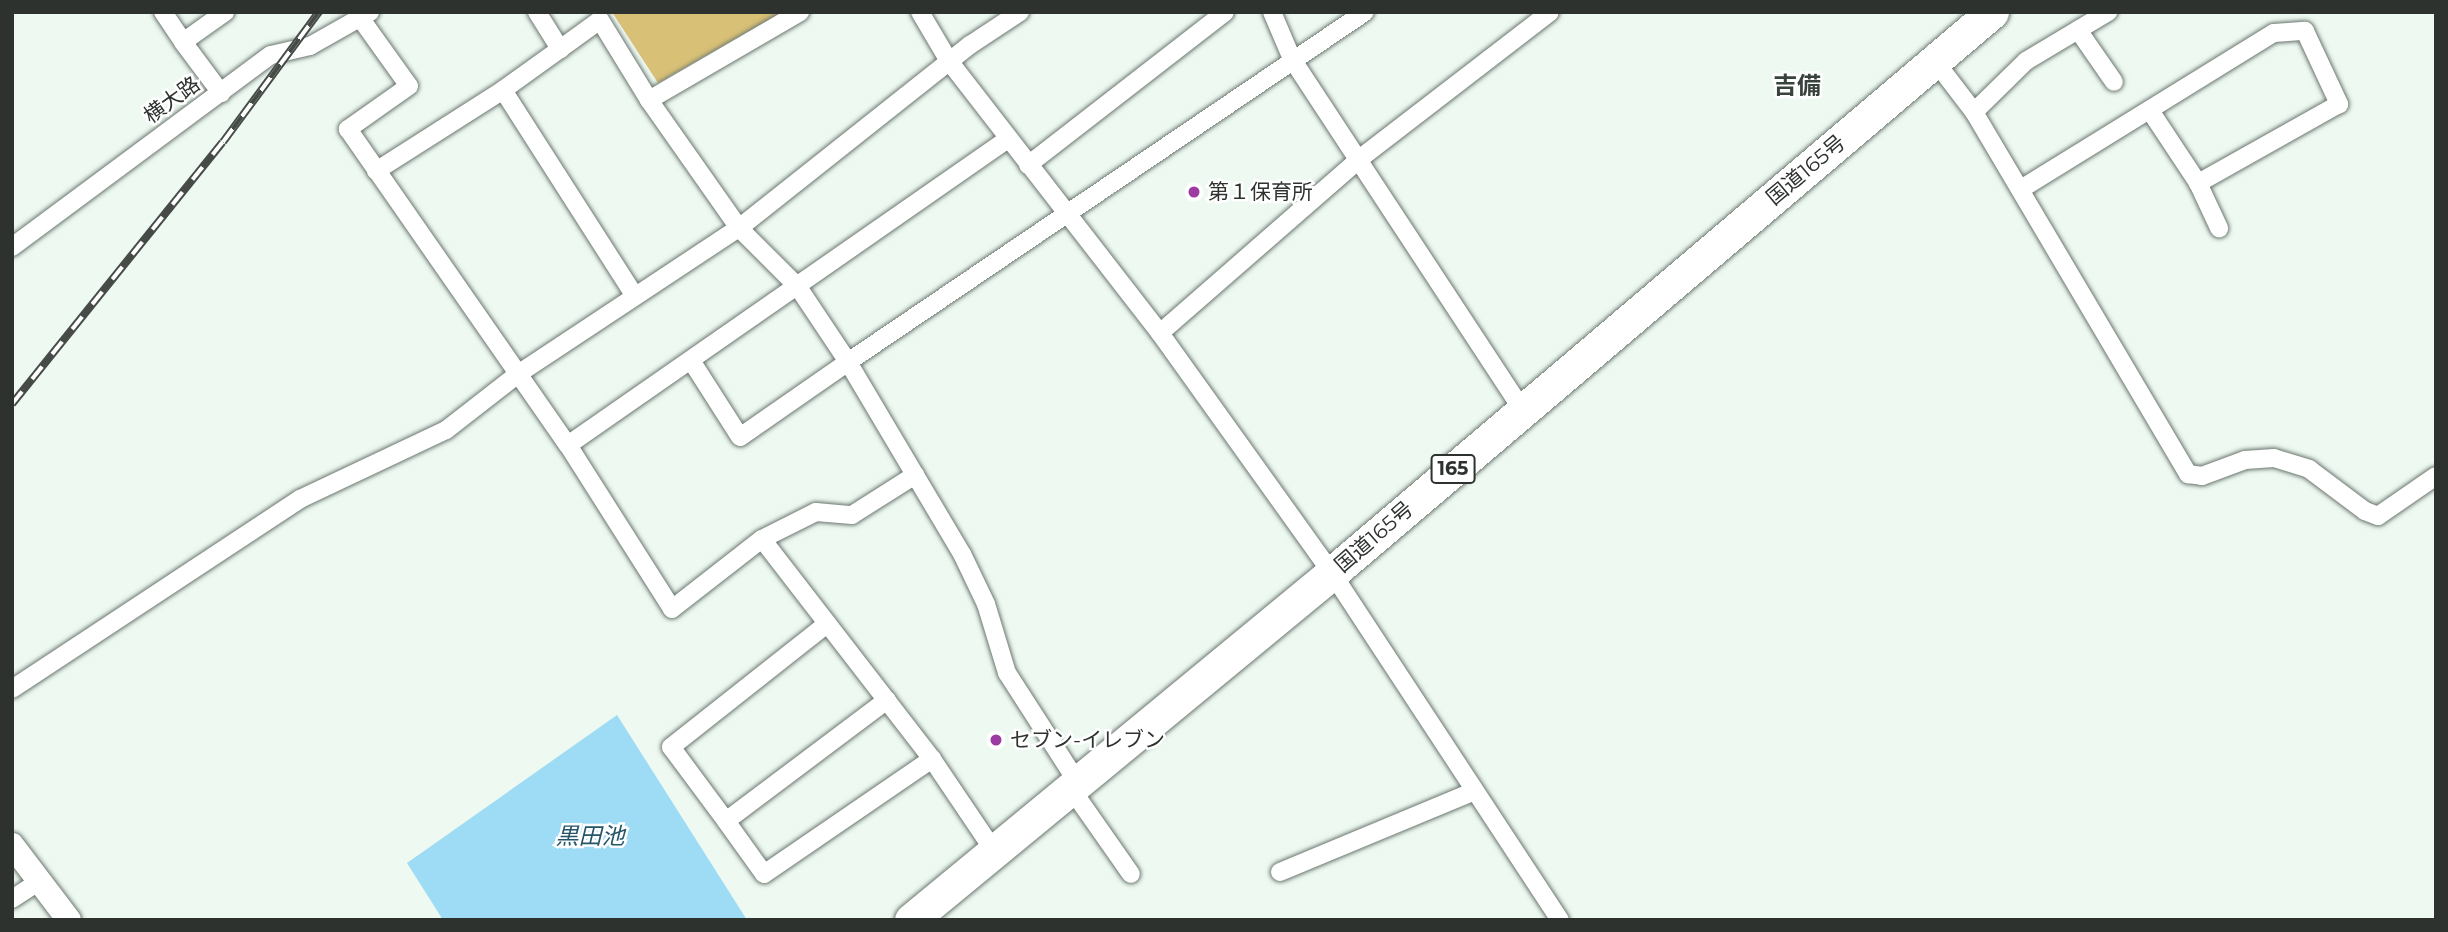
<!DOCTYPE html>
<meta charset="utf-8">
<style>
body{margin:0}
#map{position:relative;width:2448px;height:932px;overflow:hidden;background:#edf9f1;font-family:Montserrat,"Noto Sans JP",sans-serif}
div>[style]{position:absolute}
.green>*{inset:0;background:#d8c077}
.water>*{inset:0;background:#9edbf5}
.roads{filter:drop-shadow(0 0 2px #6b766f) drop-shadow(0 0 2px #6b766f)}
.street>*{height:18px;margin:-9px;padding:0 9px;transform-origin:9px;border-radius:9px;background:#fff}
.secondary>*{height:24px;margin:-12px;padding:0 12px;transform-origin:12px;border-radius:12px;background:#fff}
.highway>*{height:33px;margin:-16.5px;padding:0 16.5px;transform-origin:16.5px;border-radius:16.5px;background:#fff}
.rail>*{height:8px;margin-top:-4px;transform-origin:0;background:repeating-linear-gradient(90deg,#fff 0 16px,#464b48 0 32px);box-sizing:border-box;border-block:2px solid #464b48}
.dots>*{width:19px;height:19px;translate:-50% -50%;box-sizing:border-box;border:4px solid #fff;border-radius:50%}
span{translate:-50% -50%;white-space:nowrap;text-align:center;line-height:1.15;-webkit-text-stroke:5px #fff;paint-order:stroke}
.shield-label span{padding:2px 5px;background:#fff;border:2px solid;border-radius:5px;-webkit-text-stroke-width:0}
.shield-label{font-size:19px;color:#2e322f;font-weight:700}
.street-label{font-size:21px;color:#2e322f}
.poi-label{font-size:21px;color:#2e322f}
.left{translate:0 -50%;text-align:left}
.water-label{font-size:23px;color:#255668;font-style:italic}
.quarter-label{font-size:24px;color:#39433d;font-weight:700}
.frame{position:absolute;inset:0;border:14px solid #2e322f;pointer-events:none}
</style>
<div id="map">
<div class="green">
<div style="clip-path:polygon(612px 12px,782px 12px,658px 83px)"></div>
</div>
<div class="water">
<div style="clip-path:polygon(617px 715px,747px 920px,443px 920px,407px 863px)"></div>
</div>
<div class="roads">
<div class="street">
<div style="left:163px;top:12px;width:36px;rotate:56deg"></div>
<div style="left:183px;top:42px;width:52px;rotate:-35.5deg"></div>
<div style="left:537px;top:12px;width:44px;rotate:58.1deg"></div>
<div style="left:560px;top:49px;width:49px;rotate:-35.9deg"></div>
<div style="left:600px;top:20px;width:94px;rotate:58.5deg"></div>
<div style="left:649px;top:100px;width:156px;rotate:54.9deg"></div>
<div style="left:739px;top:228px;width:83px;rotate:45deg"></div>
<div style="left:798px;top:287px;width:90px;rotate:56.3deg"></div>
<div style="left:848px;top:362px;width:131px;rotate:145.2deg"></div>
<div style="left:740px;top:437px;width:89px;rotate:-122.6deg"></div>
<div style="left:920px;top:12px;width:57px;rotate:59.4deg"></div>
<div style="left:949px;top:61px;width:344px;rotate:52.2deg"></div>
<div style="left:1160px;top:333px;width:295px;rotate:54.4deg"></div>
<div style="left:1332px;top:573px;width:415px;rotate:56.7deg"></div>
<div style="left:1272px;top:12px;width:51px;rotate:66.9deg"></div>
<div style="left:1292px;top:59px;width:419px;rotate:56.7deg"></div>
<div style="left:361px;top:19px;width:82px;rotate:54.4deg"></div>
<div style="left:409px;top:86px;width:75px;rotate:144.8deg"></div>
<div style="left:348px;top:129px;width:385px;rotate:55.2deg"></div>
<div style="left:568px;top:445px;width:194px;rotate:57.6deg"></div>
<div style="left:672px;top:609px;width:114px;rotate:-37.9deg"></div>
<div style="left:762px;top:539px;width:60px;rotate:-26.6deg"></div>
<div style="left:816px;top:512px;width:36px;rotate:5deg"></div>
<div style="left:852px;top:515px;width:75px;rotate:-32.4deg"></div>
<div style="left:2078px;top:30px;width:63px;rotate:55.3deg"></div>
<div style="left:183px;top:42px;width:64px;rotate:53.3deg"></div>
<div style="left:560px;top:49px;width:70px;rotate:144.3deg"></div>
<div style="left:503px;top:90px;width:243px;rotate:57.4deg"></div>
<div style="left:1935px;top:61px;width:64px;rotate:52.6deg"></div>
<div style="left:1974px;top:112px;width:421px;rotate:59.4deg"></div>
<div style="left:2188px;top:474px;width:14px;rotate:8deg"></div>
<div style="left:2202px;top:476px;width:46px;rotate:-20.4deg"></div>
<div style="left:2245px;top:460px;width:29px;rotate:-4deg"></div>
<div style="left:2274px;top:458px;width:37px;rotate:17deg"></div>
<div style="left:2309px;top:469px;width:70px;rotate:36.9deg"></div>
<div style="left:2365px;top:511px;width:14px;rotate:21deg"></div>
<div style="left:2378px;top:516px;width:70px;rotate:-34.6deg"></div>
<div style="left:649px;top:100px;width:175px;rotate:-30.2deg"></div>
<div style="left:1974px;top:112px;width:73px;rotate:-44.4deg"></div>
<div style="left:2026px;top:61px;width:96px;rotate:-30.9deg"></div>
<div style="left:2151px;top:112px;width:85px;rotate:56.5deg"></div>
<div style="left:2198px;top:183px;width:50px;rotate:65deg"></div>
<div style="left:1028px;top:165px;width:249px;rotate:-37.8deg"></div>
<div style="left:376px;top:171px;width:151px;rotate:-32.5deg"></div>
<div style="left:2021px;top:189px;width:297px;rotate:-31.7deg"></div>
<div style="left:2274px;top:33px;width:31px;rotate:-4deg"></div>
<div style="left:2305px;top:31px;width:81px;rotate:65deg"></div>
<div style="left:2339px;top:104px;width:162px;rotate:150.7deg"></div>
<div style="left:12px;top:247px;width:322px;rotate:-36.6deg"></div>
<div style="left:271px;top:55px;width:40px;rotate:-13deg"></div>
<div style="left:310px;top:46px;width:69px;rotate:-29.5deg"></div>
<div style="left:1160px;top:333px;width:263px;rotate:-41.1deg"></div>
<div style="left:1358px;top:160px;width:242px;rotate:-37.6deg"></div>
<div style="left:568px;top:445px;width:536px;rotate:-34.82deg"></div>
<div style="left:762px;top:539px;width:278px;rotate:52.3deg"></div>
<div style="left:932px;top:759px;width:111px;rotate:56deg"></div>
<div style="left:12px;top:689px;width:345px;rotate:-33.4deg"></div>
<div style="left:300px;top:499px;width:161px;rotate:-25.3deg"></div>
<div style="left:446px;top:430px;width:91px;rotate:-37.9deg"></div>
<div style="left:518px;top:374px;width:265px;rotate:-33.5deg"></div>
<div style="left:739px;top:228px;width:295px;rotate:-38.4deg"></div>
<div style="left:970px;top:45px;width:60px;rotate:-33.4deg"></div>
<div style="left:887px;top:700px;width:201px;rotate:143.1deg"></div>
<div style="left:726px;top:821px;width:65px;rotate:54.4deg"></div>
<div style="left:764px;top:874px;width:204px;rotate:-34.4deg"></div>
<div style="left:1076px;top:780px;width:127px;rotate:-122.8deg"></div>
<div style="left:1007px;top:673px;width:72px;rotate:-106.9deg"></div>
<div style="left:986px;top:604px;width:55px;rotate:-115.6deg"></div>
<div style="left:962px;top:554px;width:223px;rotate:-120.7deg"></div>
<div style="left:848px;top:362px;width:624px;rotate:-34.1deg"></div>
<div style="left:1070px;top:787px;width:106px;rotate:55deg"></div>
<div style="left:726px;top:821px;width:92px;rotate:-126.6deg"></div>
<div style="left:671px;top:747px;width:199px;rotate:-38.3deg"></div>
<div style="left:1280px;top:872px;width:208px;rotate:-22.6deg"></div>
<div style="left:12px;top:899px;width:33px;rotate:-33deg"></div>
</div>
<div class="secondary">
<div style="left:12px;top:845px;width:94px;rotate:52.8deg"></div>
</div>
<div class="highway">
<div style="left:911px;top:920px;width:546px;rotate:-39.5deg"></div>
<div style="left:1332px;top:573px;width:866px;rotate:-40.36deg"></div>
</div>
</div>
<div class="rail">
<div style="left:12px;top:404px;width:336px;rotate:-51.2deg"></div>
<div style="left:223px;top:142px;width:162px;rotate:-53.6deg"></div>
</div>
<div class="dots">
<div style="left:1194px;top:192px;background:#9c3ba2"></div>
<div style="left:996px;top:740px;background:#9c3ba2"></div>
</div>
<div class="shield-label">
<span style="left:1453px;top:469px">165</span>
</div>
<div class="street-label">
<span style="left:172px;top:100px;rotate:-36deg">横大路</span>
<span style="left:1806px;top:170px;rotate:-40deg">国道165号</span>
<span style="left:1374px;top:537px;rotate:-41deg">国道165号</span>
</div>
<div class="poi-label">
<span class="left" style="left:1208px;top:192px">第１保育所</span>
<span class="left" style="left:1010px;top:740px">セブン-イレブン</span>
</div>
<div class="water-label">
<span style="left:590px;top:836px">黒田池</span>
</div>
<div class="quarter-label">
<span style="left:1797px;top:86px">吉備</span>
</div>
<div class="frame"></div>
</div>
